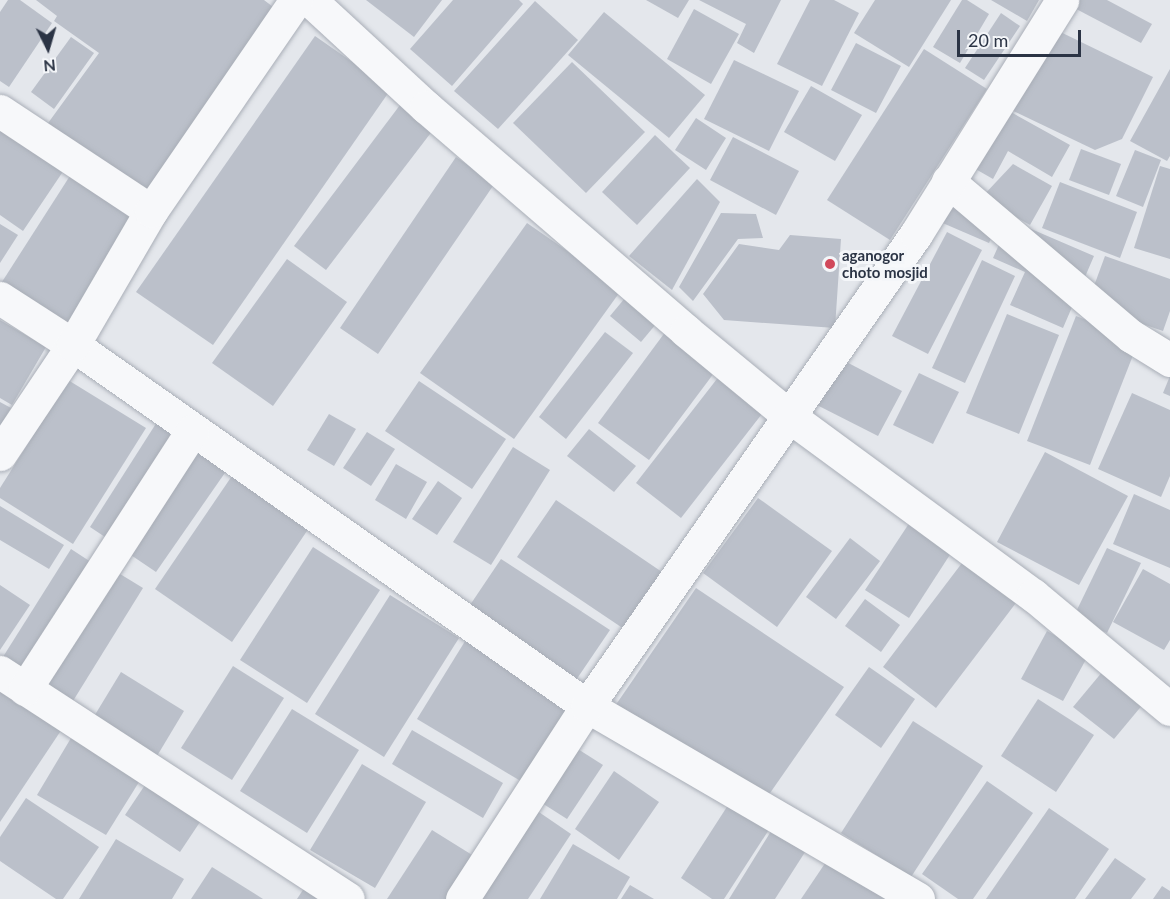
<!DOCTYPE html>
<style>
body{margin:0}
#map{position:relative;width:1170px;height:899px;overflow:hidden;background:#e4e7ec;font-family:Lato,sans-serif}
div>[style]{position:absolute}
.building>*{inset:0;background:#bbc0ca}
.roads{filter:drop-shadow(0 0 2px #a9aeb7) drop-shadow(0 0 2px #a9aeb7)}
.minor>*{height:33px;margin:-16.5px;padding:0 16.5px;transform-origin:16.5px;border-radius:16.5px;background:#f7f8fa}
.dots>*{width:16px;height:16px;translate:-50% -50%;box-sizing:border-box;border:3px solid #f4f6f9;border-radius:50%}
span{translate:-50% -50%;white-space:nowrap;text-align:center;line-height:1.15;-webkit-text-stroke:6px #f4f6f9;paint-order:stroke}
.poi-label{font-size:15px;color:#2b3445;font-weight:700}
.left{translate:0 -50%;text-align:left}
.north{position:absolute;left:18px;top:18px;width:60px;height:60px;-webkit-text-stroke:4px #f4f6f9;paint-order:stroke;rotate:175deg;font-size:16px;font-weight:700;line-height:24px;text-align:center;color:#2b3445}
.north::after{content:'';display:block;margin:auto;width:21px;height:27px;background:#2b3445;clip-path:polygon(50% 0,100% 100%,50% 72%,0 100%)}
.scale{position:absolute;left:957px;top:30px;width:124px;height:27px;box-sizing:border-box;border:3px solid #2b3445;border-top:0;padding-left:8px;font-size:18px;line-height:21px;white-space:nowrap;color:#2b3445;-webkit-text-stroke:4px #f4f6f9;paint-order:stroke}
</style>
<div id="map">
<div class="building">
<div style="clip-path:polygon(8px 0,20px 0,52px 23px,9px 87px,0 81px,0 12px)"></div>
<div style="clip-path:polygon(36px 0,264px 0,277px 10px,140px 200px,43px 130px,99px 53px,54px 21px,57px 16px)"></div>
<div style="clip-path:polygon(366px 0,442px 0,414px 37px)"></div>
<div style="clip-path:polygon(453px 0,519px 0,523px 4px,452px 86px,410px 49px)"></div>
<div style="clip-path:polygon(646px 0,689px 0,678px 18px)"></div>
<div style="clip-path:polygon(699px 0,781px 0,754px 53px,737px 43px,746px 24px)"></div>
<div style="clip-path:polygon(810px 0,834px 0,859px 13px,822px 86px,777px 64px)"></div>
<div style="clip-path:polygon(875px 0,951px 0,909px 67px,854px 33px)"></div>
<div style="clip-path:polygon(962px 0,967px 0,989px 14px,960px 63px,933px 47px)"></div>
<div style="clip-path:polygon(991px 0,1039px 0,1027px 21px)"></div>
<div style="clip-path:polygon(1059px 0,1107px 0,1152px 24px,1141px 43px)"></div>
<div style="clip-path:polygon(535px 1px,578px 40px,498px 129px,454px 91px)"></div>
<div style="clip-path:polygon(694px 9px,739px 34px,711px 84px,667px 59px)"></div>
<div style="clip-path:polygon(604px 12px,705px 95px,669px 138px,568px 55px)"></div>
<div style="clip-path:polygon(1001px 13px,1020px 26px,984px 80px,965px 68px)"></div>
<div style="clip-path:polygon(1044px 24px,1153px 77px,1122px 139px,1095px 150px,1003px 106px)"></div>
<div style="clip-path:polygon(315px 36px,391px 89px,213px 345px,136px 292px)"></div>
<div style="clip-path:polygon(71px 37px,94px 53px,54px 109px,31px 92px)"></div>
<div style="clip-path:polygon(856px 43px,901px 66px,876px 113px,831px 90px)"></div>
<div style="clip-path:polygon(924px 49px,987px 89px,890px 240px,827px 200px)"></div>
<div style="clip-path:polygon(734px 60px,799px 91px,769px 151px,704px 119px)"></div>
<div style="clip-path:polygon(572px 62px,645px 132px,586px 193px,513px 123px)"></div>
<div style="clip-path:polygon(1170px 69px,1170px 156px,1167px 161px,1130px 141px)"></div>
<div style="clip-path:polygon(811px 86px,862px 115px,835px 161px,784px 132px)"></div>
<div style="clip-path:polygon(991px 101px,1070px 145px,1052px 177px,1008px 151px,993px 179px,958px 159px)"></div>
<div style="clip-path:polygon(400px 105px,433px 130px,326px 270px,294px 246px)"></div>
<div style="clip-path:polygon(696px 118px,726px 138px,706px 170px,675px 150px)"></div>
<div style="clip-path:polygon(0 127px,64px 170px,23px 231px,0 215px)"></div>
<div style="clip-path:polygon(655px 135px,690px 168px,637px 225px,602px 192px)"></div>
<div style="clip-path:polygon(733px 137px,799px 171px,776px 215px,710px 180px)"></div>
<div style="clip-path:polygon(1081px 149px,1121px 164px,1109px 195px,1069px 180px)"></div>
<div style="clip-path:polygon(1135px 150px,1161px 160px,1143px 207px,1116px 196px)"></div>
<div style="clip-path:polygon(456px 157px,495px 183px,378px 354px,340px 328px)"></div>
<div style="clip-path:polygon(1013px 164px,1052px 186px,1030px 225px,981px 198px)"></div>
<div style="clip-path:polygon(1160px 166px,1170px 169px,1170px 259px,1134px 248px)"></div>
<div style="clip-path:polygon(75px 168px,143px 212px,69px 328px,0 285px)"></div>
<div style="clip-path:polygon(697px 179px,720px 202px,672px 290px,629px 256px)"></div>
<div style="clip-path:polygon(1060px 182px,1137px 212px,1120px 258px,1042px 228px)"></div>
<div style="clip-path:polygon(934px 190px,1000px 217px,989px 243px,924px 215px)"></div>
<div style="clip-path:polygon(721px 213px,756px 214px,763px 238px,738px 239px,693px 301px,679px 287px)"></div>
<div style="clip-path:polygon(1010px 220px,1094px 256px,1063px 328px,1010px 305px,1025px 272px,993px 258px)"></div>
<div style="clip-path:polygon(527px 223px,622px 289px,514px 439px,420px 373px)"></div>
<div style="clip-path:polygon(0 224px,18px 235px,0 263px)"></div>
<div style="clip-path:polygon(947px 232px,982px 250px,928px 354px,892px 336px)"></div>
<div style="clip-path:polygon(790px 235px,841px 239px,835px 328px,724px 320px,703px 294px,739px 244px,779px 250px)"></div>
<div style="clip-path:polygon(1105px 256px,1170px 279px,1170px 311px,1163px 331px,1087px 305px)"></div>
<div style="clip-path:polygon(287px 259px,347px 302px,273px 406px,212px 363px)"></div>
<div style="clip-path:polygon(982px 260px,1015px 276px,965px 383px,932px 368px)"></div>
<div style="clip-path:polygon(630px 292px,661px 318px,641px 342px,610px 316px)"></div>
<div style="clip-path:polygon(1007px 314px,1059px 335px,1019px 434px,966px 413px)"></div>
<div style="clip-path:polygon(1076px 316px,1139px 340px,1090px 465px,1027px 441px)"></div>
<div style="clip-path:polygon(0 320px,46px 347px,12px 405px,0 398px)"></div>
<div style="clip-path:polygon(666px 331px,717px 369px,649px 460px,598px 423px)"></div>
<div style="clip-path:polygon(605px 332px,633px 353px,566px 439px,539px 417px)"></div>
<div style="clip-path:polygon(833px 355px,902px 391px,878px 436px,809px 401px)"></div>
<div style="clip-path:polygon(919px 373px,959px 392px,933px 444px,893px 425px)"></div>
<div style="clip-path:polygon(720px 375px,765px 410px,681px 518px,636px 483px)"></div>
<div style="clip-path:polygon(1170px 376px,1170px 396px,1163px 393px)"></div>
<div style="clip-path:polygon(68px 380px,146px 428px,73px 544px,0 498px,0 488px)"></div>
<div style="clip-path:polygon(419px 381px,506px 439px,472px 489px,385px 431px)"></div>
<div style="clip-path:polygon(1132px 393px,1170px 410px,1170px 476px,1161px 497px,1098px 469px)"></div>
<div style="clip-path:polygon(0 402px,11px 408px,0 426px)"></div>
<div style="clip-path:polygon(329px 414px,356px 429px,334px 466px,307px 450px)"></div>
<div style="clip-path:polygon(157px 422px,182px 438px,114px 543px,90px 527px)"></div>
<div style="clip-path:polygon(589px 429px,636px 466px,614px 492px,567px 456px)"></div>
<div style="clip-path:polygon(367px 432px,395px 449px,371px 486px,343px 468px)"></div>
<div style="clip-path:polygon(195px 443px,229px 467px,156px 572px,122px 549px)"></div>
<div style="clip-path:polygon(513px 447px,550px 470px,491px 565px,453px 542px)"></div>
<div style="clip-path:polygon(1045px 452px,1128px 496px,1079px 585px,997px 542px)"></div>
<div style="clip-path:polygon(396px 464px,427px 482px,406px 519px,375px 500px)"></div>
<div style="clip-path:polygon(236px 470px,313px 522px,232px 642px,155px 589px)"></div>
<div style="clip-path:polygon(438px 481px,462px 498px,437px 535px,412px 519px)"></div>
<div style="clip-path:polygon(1134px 494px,1170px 510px,1170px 568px,1113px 544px)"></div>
<div style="clip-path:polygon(758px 498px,832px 551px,777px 627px,703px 573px)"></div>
<div style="clip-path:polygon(556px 500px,662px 572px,624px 629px,517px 557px)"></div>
<div style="clip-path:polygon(0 506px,64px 545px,49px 569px,0 540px)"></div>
<div style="clip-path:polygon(910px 522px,953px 550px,909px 618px,865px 590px)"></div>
<div style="clip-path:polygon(850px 538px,880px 561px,836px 619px,806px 597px)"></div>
<div style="clip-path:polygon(313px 547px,380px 590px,307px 703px,240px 660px)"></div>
<div style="clip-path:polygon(1107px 548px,1141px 563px,1107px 633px,1073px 618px)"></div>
<div style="clip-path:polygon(71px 549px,97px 566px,28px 677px,1px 660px)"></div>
<div style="clip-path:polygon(501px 559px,610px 630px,572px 686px,464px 614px)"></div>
<div style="clip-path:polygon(965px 559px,1019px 599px,936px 708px,883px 667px)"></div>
<div style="clip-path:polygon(107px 566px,143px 588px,68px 709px,32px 687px)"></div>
<div style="clip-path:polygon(1143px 569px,1170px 584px,1170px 640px,1164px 650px,1113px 622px)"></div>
<div style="clip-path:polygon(0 585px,30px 605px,0 650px)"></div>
<div style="clip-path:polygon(696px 588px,844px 687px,761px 806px,615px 706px)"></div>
<div style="clip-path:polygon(390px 595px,459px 638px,384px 757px,315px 714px)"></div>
<div style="clip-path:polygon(865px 599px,900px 625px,881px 652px,845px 626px)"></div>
<div style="clip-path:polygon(1047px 631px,1089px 654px,1063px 701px,1021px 679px)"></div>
<div style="clip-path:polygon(467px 638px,574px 701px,524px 783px,417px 719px)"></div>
<div style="clip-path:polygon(233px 666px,284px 698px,232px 780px,181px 748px)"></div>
<div style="clip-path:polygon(869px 667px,915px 699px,881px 748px,835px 715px)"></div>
<div style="clip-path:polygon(1103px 671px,1144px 703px,1114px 739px,1073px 707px)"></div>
<div style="clip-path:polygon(121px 672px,184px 711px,154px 761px,90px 723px)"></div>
<div style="clip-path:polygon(0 689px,62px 729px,0 822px)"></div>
<div style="clip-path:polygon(1038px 699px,1094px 735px,1056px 792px,1001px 756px)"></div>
<div style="clip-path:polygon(292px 709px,359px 750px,307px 833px,240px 791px)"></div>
<div style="clip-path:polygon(913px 721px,983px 766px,911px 877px,841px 833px)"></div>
<div style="clip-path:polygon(412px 730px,503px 783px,483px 818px,392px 764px)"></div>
<div style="clip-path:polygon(74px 733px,144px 774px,106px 835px,37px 795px)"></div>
<div style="clip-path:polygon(570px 744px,603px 765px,567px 819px,534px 798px)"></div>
<div style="clip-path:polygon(362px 764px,426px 802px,375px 888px,310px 850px)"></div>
<div style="clip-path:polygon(614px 771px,659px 802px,619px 860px,575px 829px)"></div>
<div style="clip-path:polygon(149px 779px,204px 816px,180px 852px,125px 815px)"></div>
<div style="clip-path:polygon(987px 781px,1033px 813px,973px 899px,958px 899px,922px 874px)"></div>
<div style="clip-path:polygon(26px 798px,99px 847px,63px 899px,56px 899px,0 861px,0 837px)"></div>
<div style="clip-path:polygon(732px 799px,772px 825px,724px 899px,712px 899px,681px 878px)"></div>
<div style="clip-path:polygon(533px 808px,571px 834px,528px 899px,472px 899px)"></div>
<div style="clip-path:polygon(1049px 808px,1109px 849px,1075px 899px,986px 899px)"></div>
<div style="clip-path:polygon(773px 828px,807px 849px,775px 899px,729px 899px)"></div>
<div style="clip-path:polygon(432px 830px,477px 858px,450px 899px,387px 899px)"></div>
<div style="clip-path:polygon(116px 839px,184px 879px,172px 899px,79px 899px)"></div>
<div style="clip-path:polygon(573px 844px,630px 877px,617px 899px,540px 899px)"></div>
<div style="clip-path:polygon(832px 853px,894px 899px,801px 899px)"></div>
<div style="clip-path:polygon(1115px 858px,1146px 879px,1131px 899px,1085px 899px)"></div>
<div style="clip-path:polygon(212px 867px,263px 899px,191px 899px)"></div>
<div style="clip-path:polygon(310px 879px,341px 899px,297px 899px)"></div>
<div style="clip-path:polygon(630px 885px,654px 899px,621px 899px)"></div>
<div style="clip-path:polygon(1162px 886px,1170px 891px,1170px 899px,1153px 899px)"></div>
</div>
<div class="roads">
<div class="minor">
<div style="left:310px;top:0;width:158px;rotate:42.7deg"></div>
<div style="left:426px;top:107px;width:343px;rotate:40.7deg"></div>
<div style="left:686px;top:331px;width:134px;rotate:39.5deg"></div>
<div style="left:789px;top:416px;width:303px;rotate:36.3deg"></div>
<div style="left:1033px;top:595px;width:178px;rotate:39.8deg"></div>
<div style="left:0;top:111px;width:181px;rotate:33.5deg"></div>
<div style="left:948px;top:181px;width:240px;rotate:40.3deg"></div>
<div style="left:1131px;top:336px;width:46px;rotate:31.6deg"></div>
<div style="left:0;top:298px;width:87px;rotate:32.8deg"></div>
<div style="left:73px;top:345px;width:628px;rotate:35.08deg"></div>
<div style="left:587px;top:706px;width:383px;rotate:30.2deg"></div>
<div style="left:0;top:454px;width:131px;rotate:-56.2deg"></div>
<div style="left:73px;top:345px;width:155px;rotate:-59.8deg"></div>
<div style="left:151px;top:211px;width:256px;rotate:-55.5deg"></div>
<div style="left:0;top:672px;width:415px;rotate:33.1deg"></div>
<div style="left:25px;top:689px;width:307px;rotate:-57.1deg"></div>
<div style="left:462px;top:899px;width:230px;rotate:-57.1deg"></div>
<div style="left:587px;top:706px;width:575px;rotate:-55.12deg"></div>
<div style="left:916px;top:234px;width:276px;rotate:-58deg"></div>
</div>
</div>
<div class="dots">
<div style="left:830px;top:264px;background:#d1495b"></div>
</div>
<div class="poi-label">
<span class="left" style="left:842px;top:264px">aganogor<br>choto mosjid</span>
</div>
<div class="north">N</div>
<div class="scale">20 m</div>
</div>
